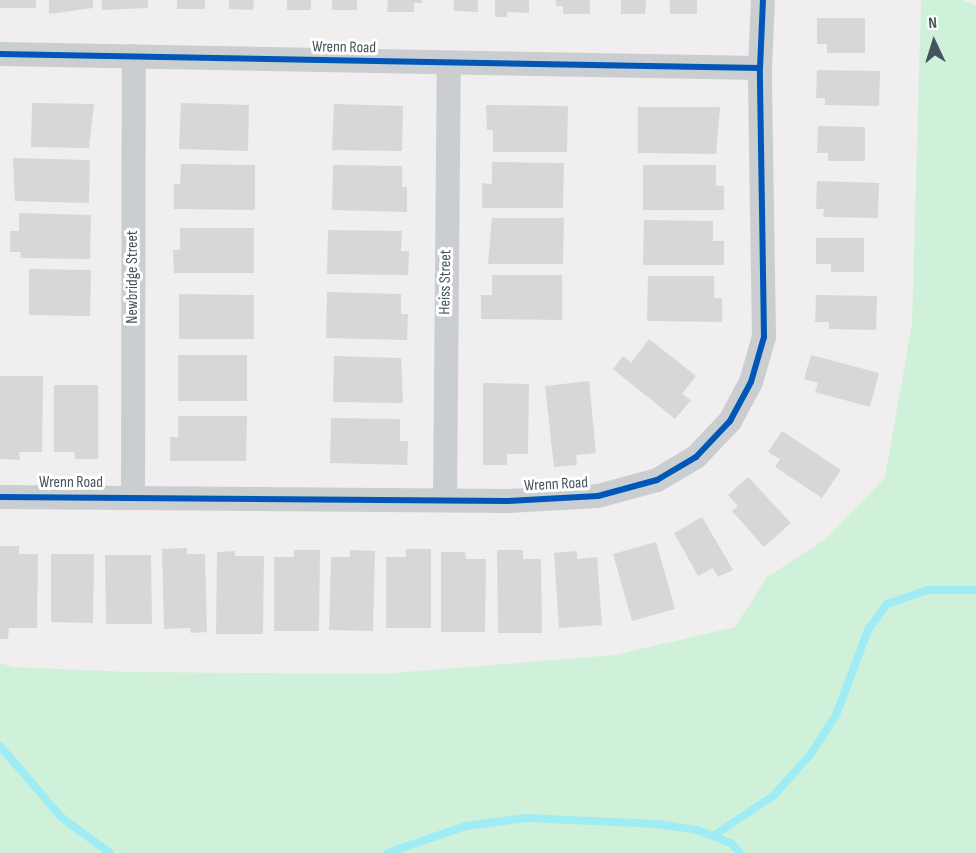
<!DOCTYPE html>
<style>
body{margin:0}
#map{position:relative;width:976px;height:853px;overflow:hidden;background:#f0eeef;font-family:"Sofia Sans Condensed",sans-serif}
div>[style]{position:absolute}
.green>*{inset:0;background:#d0f1d9}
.stream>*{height:8px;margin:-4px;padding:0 4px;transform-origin:4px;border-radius:4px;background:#a0ecf4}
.building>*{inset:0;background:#d7d7d9}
.minor>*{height:24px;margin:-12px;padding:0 12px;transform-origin:12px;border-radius:12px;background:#caced0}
.cycleway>*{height:6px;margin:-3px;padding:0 3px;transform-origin:3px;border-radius:3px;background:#0057b8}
span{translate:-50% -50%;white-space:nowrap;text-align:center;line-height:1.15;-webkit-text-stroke:6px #fff;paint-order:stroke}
.street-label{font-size:16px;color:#44545e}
.north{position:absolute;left:904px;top:12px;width:60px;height:60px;-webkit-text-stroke:4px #fff;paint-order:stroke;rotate:356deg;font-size:16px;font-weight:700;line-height:24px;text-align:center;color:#44545e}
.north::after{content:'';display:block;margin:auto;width:21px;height:27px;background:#44545e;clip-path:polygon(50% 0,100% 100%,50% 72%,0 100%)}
</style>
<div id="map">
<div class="green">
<div style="clip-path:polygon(921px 0,962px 0,976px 5px,976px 853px,0 853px,0 663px,13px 667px,129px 672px,381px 674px,615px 655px,735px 627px,767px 577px,824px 540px,885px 478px,912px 323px)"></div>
</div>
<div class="stream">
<div style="left:0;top:746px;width:94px;rotate:49.3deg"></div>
<div style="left:61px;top:817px;width:61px;rotate:36.3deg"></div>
<div style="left:713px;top:836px;width:72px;rotate:-33.7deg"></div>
<div style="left:773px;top:796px;width:55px;rotate:-47.9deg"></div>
<div style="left:810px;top:755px;width:48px;rotate:-57deg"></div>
<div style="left:836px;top:715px;width:91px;rotate:-69.4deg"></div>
<div style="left:868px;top:630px;width:32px;rotate:-54deg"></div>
<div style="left:887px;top:604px;width:43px;rotate:-18.9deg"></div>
<div style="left:928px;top:590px;width:48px"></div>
<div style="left:387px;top:853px;width:83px;rotate:-18.9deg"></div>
<div style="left:466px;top:826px;width:61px;rotate:-7.6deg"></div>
<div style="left:526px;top:818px;width:132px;rotate:2.6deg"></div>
<div style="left:658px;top:824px;width:39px;rotate:9deg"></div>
<div style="left:697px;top:830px;width:36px;rotate:21deg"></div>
<div style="left:731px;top:843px;width:13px;rotate:48deg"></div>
</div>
<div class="building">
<div style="clip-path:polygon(0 0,36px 0,36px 8px,0 8px)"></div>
<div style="clip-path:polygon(49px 0,93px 0,93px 8px,49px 14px)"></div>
<div style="clip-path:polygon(102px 0,148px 0,148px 8px,102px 10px)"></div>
<div style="clip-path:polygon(177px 0,205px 0,205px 9px,177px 9px)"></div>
<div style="clip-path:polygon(229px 0,254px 0,253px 10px,229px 9px)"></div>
<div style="clip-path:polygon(287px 0,311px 0,311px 10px,287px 10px)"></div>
<div style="clip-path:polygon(332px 0,357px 0,357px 10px,332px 10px)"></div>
<div style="clip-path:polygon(388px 0,422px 0,422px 3px,414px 3px,414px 12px,387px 12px)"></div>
<div style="clip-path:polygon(454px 0,478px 0,478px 12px,454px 11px)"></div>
<div style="clip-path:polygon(495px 0,529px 0,529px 13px,507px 12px,507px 17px,495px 17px)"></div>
<div style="clip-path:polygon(556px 0,590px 0,590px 14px,563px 14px,563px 6px,556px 6px)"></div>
<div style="clip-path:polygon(621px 0,646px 0,645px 14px,621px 14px)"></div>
<div style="clip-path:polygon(670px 0,697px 0,697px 14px,670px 14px)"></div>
<div style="clip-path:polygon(817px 18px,865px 18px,865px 53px,827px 53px,827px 44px,817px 44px)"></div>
<div style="clip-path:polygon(817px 70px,880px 71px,879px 106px,825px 105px,825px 98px,816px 98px)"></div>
<div style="clip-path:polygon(32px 103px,94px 104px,89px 148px,31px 147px)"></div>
<div style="clip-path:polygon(181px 103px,249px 105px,248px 151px,179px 149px)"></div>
<div style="clip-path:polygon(334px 104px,403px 106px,402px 151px,332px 150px)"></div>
<div style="clip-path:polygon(486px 105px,568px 106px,567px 152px,493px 152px,493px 130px,487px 130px)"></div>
<div style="clip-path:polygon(638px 107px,720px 107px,716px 154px,638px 153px)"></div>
<div style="clip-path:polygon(818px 126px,865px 127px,865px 161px,828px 161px,828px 153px,817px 153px)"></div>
<div style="clip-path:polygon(13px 158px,90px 160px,89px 203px,15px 201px)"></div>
<div style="clip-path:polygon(492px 162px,564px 163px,563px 208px,482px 208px,482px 183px,492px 184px)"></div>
<div style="clip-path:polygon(181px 164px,255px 165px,255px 210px,174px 209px,174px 184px,180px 184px)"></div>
<div style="clip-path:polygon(333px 165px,402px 166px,402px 187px,407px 187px,407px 212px,332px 210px)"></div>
<div style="clip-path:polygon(643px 165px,716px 165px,716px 186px,724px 186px,724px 210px,643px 210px)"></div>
<div style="clip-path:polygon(817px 181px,879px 183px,878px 218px,823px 217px,824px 209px,816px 209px)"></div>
<div style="clip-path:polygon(19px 213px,91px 215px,90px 259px,20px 258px,21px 252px,10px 252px,10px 231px,19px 231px)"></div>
<div style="clip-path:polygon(492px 218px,564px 218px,563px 264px,488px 264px)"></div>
<div style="clip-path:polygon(644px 220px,713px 221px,713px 241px,724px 241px,724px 265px,643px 265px)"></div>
<div style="clip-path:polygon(180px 228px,254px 228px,254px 273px,174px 273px,173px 250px,180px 250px)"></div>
<div style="clip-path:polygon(328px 230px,402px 231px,401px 251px,409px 251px,408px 275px,327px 274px)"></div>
<div style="clip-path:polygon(816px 238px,864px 238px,864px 272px,831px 272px,831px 264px,816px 264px)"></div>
<div style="clip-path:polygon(29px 269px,91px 270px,90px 316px,29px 315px)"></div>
<div style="clip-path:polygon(492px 275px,562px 275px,562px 320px,481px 319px,481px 295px,492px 295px)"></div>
<div style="clip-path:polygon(648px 276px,714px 276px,714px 298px,722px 298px,722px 322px,647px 321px)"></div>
<div style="clip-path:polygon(327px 292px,401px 294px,401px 314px,408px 314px,407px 340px,326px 338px)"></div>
<div style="clip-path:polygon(179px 294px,254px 295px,254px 339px,179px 339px)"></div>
<div style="clip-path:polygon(816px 295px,877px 296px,876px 330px,829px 329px,829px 322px,815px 322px)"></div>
<div style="clip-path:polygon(649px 339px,696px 376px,682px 394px,691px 400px,675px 419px,613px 369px,623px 356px,631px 363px)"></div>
<div style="clip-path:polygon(178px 355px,247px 355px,247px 401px,178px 401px)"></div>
<div style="clip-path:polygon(811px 355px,879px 373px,870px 407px,815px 392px,818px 383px,804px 379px)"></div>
<div style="clip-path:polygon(334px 356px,401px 358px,403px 403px,333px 402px)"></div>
<div style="clip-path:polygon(0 376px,43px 376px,42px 452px,19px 452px,20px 460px,0 459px)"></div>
<div style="clip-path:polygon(589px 381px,596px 453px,576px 455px,577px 465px,554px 467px,545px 386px)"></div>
<div style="clip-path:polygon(483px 383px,529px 384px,528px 454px,507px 454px,507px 465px,483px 465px)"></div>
<div style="clip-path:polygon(54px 385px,98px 385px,98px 459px,75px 459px,74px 452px,54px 452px)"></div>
<div style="clip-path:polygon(178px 416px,247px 416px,246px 461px,170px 461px,170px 437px,178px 437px)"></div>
<div style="clip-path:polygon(331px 418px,400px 419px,400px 441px,408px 441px,407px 465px,330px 463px)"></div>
<div style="clip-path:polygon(782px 431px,841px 470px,822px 498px,775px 467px,780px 459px,768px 452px)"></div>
<div style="clip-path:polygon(748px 477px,791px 523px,764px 547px,732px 511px,738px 506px,728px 495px)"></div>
<div style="clip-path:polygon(702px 517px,733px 570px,718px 577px,713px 568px,698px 576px,674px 533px)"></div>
<div style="clip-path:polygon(656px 542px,675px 609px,632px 621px,613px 554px)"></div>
<div style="clip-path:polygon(0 546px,19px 546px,19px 554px,38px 554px,37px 628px,9px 628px,8px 639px,0 639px)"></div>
<div style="clip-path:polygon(187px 548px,187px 554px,205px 554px,207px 632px,191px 633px,190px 628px,164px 629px,162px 549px)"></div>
<div style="clip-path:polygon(406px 549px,431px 549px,431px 628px,386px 628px,386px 557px,406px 557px)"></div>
<div style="clip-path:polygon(294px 550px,320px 550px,319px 631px,274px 631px,274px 557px,294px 557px)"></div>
<div style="clip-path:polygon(350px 550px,375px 551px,373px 631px,329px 630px,331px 557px,350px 557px)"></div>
<div style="clip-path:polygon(497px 550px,523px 550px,523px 559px,541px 559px,542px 633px,498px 633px)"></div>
<div style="clip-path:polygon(235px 551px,235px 556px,264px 556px,263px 634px,216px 634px,217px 552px)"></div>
<div style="clip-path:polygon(577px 551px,577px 559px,597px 557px,602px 625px,559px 628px,554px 553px)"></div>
<div style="clip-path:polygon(441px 552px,465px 552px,466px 559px,486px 559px,485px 632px,441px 632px)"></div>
<div style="clip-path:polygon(51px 554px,94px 554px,93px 623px,51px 622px)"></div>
<div style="clip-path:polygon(105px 555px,151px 555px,152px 624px,106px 624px)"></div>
</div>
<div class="minor">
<div style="left:0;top:54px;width:760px;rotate:1.06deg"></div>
<div style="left:0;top:497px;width:508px;rotate:0.45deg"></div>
<div style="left:508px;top:501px;width:90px;rotate:-3.2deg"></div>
<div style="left:598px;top:496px;width:61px;rotate:-15.2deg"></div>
<div style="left:657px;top:480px;width:45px;rotate:-30.5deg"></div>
<div style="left:696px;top:457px;width:50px;rotate:-46.6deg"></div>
<div style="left:730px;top:421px;width:44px;rotate:-61.7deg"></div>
<div style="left:751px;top:382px;width:47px;rotate:-73.9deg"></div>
<div style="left:764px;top:337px;width:269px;rotate:-90.9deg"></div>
<div style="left:760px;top:68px;width:68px;rotate:-87.5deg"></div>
<div style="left:133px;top:497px;width:441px;rotate:-89.9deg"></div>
<div style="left:445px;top:499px;width:435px;rotate:-89.5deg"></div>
</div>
<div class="cycleway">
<div style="left:0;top:54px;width:760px;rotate:1.06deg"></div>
<div style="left:0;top:497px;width:508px;rotate:0.45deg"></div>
<div style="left:508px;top:501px;width:90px;rotate:-3.2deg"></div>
<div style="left:598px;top:496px;width:61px;rotate:-15.2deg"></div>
<div style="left:657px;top:480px;width:45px;rotate:-30.5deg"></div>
<div style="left:696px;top:457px;width:50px;rotate:-46.6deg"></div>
<div style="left:730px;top:421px;width:44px;rotate:-61.7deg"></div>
<div style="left:751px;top:382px;width:47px;rotate:-73.9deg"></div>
<div style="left:764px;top:337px;width:269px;rotate:-90.9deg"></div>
<div style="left:760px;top:68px;width:68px;rotate:-87.5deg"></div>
</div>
<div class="street-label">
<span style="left:344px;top:48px;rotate:1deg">Wrenn Road</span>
<span style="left:133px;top:277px;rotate:-90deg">Newbridge Street</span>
<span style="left:446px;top:282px;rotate:-89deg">Heiss Street</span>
<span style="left:71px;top:483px">Wrenn Road</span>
<span style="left:556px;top:485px;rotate:-3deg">Wrenn Road</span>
</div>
<div class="north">N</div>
</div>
